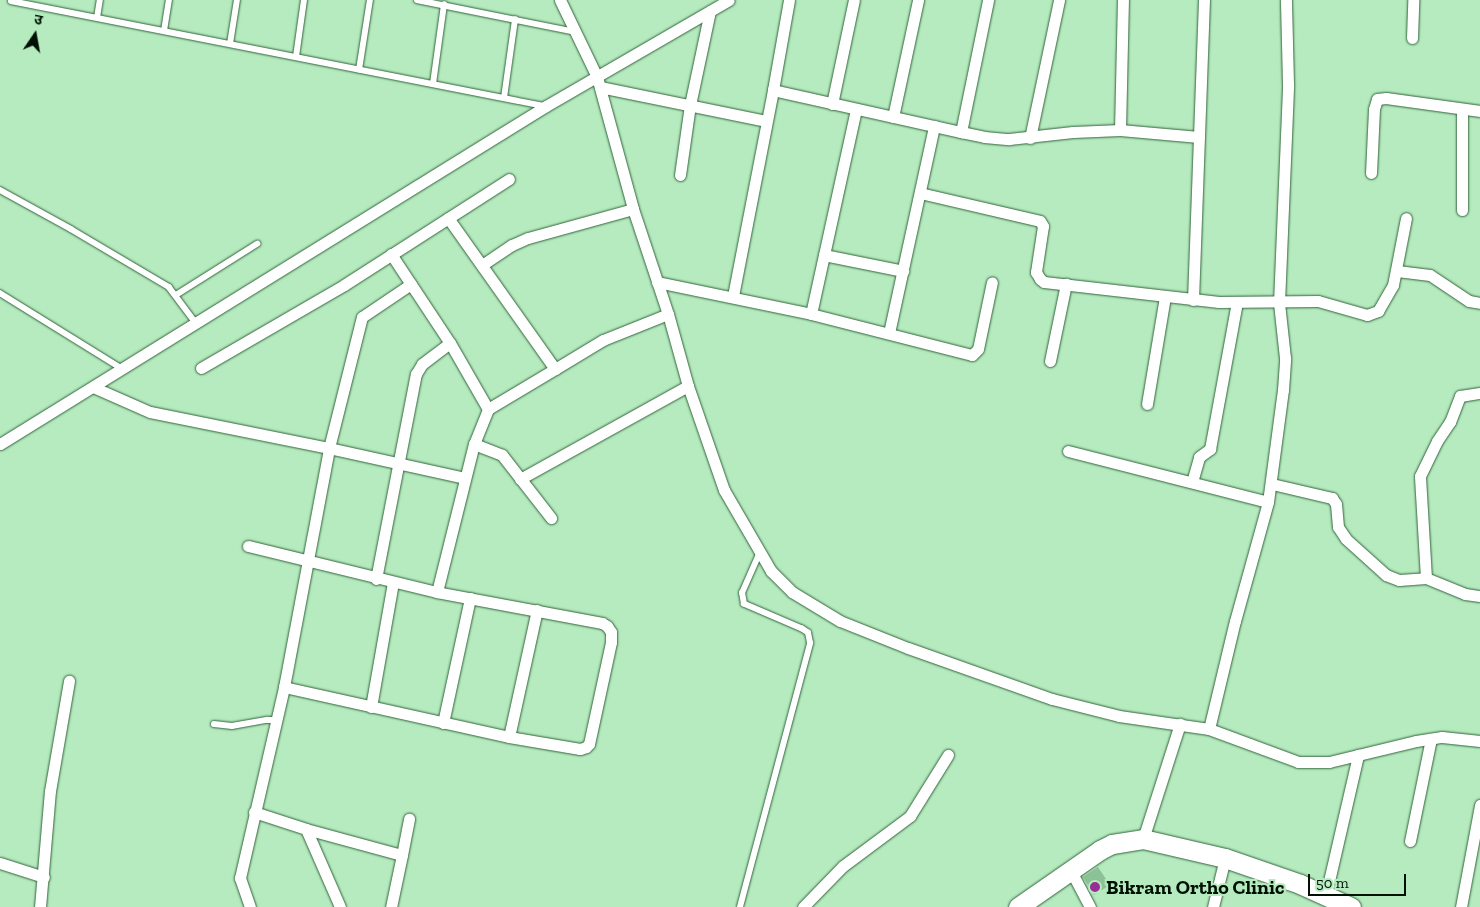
<!DOCTYPE html>
<meta charset="utf-8">
<style>
body{margin:0}
#map{position:relative;width:1480px;height:907px;overflow:hidden;background:#b5ebbe;font-family:"Zilla Slab","Noto Sans Devanagari",serif}
div>[style]{position:absolute}
.building>*{inset:0;background:#8dc196}
.roads{filter:drop-shadow(0 0 1px #32633d) drop-shadow(0 0 1px #32633d)}
.service>*{height:5.5px;margin:-2.75px;padding:0 2.75px;transform-origin:2.75px;border-radius:2.75px;background:#fff}
.minor>*{height:11px;margin:-5.5px;padding:0 5.5px;transform-origin:5.5px;border-radius:5.5px;background:#fff}
.primary>*{height:19px;margin:-9.5px;padding:0 9.5px;transform-origin:9.5px;border-radius:9.5px;background:#fff}
.dots>*{width:14px;height:14px;translate:-50% -50%;box-sizing:border-box;border:2px solid #b5ebbe;border-radius:50%}
span{translate:-50% -50%;white-space:nowrap;text-align:center;line-height:1.15;-webkit-text-stroke:4px #b5ebbe;paint-order:stroke}
.poi-label{font-size:20px;color:#001003;font-weight:700}
.left{translate:0 -50%;text-align:left}
.north{position:absolute;left:10px;top:10px;width:50px;height:50px;-webkit-text-stroke:4px #b5ebbe;paint-order:stroke;rotate:12deg;font-size:14px;font-weight:700;line-height:20px;text-align:center;color:#001003}
.north::after{content:'';display:block;margin:auto;width:18px;height:22px;background:#001003;clip-path:polygon(50% 0,100% 100%,50% 72%,0 100%)}
.scale{position:absolute;left:1308px;top:874px;width:98px;height:22px;box-sizing:border-box;border:2px solid #001003;border-top:0;padding-left:6px;font-size:15px;line-height:18px;white-space:nowrap;color:#001003;-webkit-text-stroke:4px #b5ebbe;paint-order:stroke}
</style>
<div id="map">
<div class="building">
<div style="clip-path:polygon(1098px 867px,1110px 885px,1094px 895px,1083px 877px)"></div>
</div>
<div class="roads">
<div class="service">
<div style="left:417px;top:0;width:161px;rotate:11.4deg"></div>
<div style="left:11px;top:1px;width:543px;rotate:11.14deg"></div>
<div style="left:97px;top:18px;width:18px;rotate:-81deg"></div>
<div style="left:164px;top:31px;width:31px;rotate:-81deg"></div>
<div style="left:230px;top:44px;width:45px;rotate:-81deg"></div>
<div style="left:296px;top:57px;width:58px;rotate:-82deg"></div>
<div style="left:359px;top:70px;width:71px;rotate:-81.1deg"></div>
<div style="left:433px;top:84px;width:80px;rotate:-82.1deg"></div>
<div style="left:504px;top:98px;width:79px;rotate:-82deg"></div>
<div style="left:0;top:190px;width:81px;rotate:28.8deg"></div>
<div style="left:71px;top:229px;width:114px;rotate:30.6deg"></div>
<div style="left:169px;top:287px;width:45px;rotate:53.1deg"></div>
<div style="left:0;top:293px;width:142px;rotate:31.8deg"></div>
<div style="left:176px;top:295px;width:96px;rotate:-32.2deg"></div>
<div style="left:214px;top:724px;width:18px;rotate:6deg"></div>
<div style="left:232px;top:726px;width:36px;rotate:-10deg"></div>
<div style="left:267px;top:720px;width:9px"></div>
<div style="left:740px;top:907px;width:273px;rotate:-75.1deg"></div>
<div style="left:810px;top:643px;width:10px;rotate:-101deg"></div>
<div style="left:808px;top:633px;width:7px;rotate:-146deg"></div>
<div style="left:802px;top:629px;width:63px;rotate:-156.7deg"></div>
<div style="left:744px;top:604px;width:11px;rotate:-100deg"></div>
<div style="left:742px;top:593px;width:45px;rotate:-66.3deg"></div>
</div>
<div class="minor">
<div style="left:560px;top:0;width:85px;rotate:64.3deg"></div>
<div style="left:597px;top:77px;width:137px;rotate:74.7deg"></div>
<div style="left:633px;top:209px;width:111px;rotate:71.6deg"></div>
<div style="left:668px;top:314px;width:75px;rotate:74.5deg"></div>
<div style="left:688px;top:386px;width:110px;rotate:70.9deg"></div>
<div style="left:724px;top:490px;width:94px;rotate:59.9deg"></div>
<div style="left:771px;top:571px;width:30px;rotate:45deg"></div>
<div style="left:792px;top:592px;width:56px;rotate:31.1deg"></div>
<div style="left:840px;top:621px;width:73px;rotate:21.7deg"></div>
<div style="left:908px;top:648px;width:153px;rotate:19.5deg"></div>
<div style="left:1052px;top:699px;width:69px;rotate:14.2deg"></div>
<div style="left:1119px;top:716px;width:91px;rotate:8.2deg"></div>
<div style="left:1209px;top:729px;width:95px;rotate:20.3deg"></div>
<div style="left:1298px;top:762px;width:31px"></div>
<div style="left:1329px;top:762px;width:89px;rotate:-13.6deg"></div>
<div style="left:1416px;top:741px;width:26px;rotate:-9deg"></div>
<div style="left:1442px;top:737px;width:38px;rotate:6deg"></div>
<div style="left:1412px;top:38px;width:38px;rotate:-88deg"></div>
<div style="left:600px;top:87px;width:169px;rotate:11.6deg"></div>
<div style="left:773px;top:90px;width:91px;rotate:-79.9deg"></div>
<div style="left:832px;top:104px;width:106px;rotate:-78.1deg"></div>
<div style="left:1462px;top:109px;width:101px;rotate:90deg"></div>
<div style="left:893px;top:117px;width:120px;rotate:-77.9deg"></div>
<div style="left:1120px;top:130px;width:130px;rotate:-88.7deg"></div>
<div style="left:961px;top:132px;width:24px;rotate:12deg"></div>
<div style="left:984px;top:137px;width:25px;rotate:5deg"></div>
<div style="left:1009px;top:139px;width:64px;rotate:-6.2deg"></div>
<div style="left:1073px;top:132px;width:47px;rotate:-2.4deg"></div>
<div style="left:1120px;top:130px;width:79px;rotate:5.1deg"></div>
<div style="left:1030px;top:138px;width:141px;rotate:-78.1deg"></div>
<div style="left:1371px;top:173px;width:64px;rotate:-87.3deg"></div>
<div style="left:1374px;top:109px;width:10px;rotate:-73deg"></div>
<div style="left:1377px;top:99px;width:9px;rotate:-6deg"></div>
<div style="left:1386px;top:98px;width:95px;rotate:7.9deg"></div>
<div style="left:680px;top:175px;width:71px;rotate:-81.9deg"></div>
<div style="left:690px;top:105px;width:96px;rotate:-78deg"></div>
<div style="left:920px;top:193px;width:123px;rotate:13.1deg"></div>
<div style="left:1040px;top:221px;width:6px;rotate:59deg"></div>
<div style="left:1043px;top:226px;width:47px;rotate:98.7deg"></div>
<div style="left:1036px;top:272px;width:8px;rotate:60deg"></div>
<div style="left:1040px;top:279px;width:5px;rotate:37deg"></div>
<div style="left:1044px;top:282px;width:176px;rotate:6.5deg"></div>
<div style="left:1219px;top:302px;width:99px;rotate:-0.6deg"></div>
<div style="left:1318px;top:301px;width:51px;rotate:15.9deg"></div>
<div style="left:1367px;top:315px;width:12px;rotate:-20deg"></div>
<div style="left:1378px;top:311px;width:30px;rotate:-60deg"></div>
<div style="left:1393px;top:285px;width:68px;rotate:-79deg"></div>
<div style="left:391px;top:254px;width:107px;rotate:56.5deg"></div>
<div style="left:450px;top:343px;width:76px;rotate:60.1deg"></div>
<div style="left:824px;top:255px;width:81px;rotate:11.4deg"></div>
<div style="left:482px;top:265px;width:36px;rotate:-34deg"></div>
<div style="left:512px;top:245px;width:17px;rotate:-24deg"></div>
<div style="left:528px;top:238px;width:109px;rotate:-15.4deg"></div>
<div style="left:1397px;top:271px;width:33px;rotate:7deg"></div>
<div style="left:1430px;top:275px;width:47px;rotate:33.7deg"></div>
<div style="left:1469px;top:301px;width:11px;rotate:10deg"></div>
<div style="left:657px;top:282px;width:157px;rotate:11.7deg"></div>
<div style="left:811px;top:314px;width:166px;rotate:14.3deg"></div>
<div style="left:972px;top:355px;width:8px;rotate:-45deg"></div>
<div style="left:978px;top:349px;width:68px;rotate:-78.2deg"></div>
<div style="left:733px;top:296px;width:210px;rotate:-79deg"></div>
<div style="left:773px;top:90px;width:193px;rotate:12.6deg"></div>
<div style="left:961px;top:132px;width:135px;rotate:-78.4deg"></div>
<div style="left:1193px;top:300px;width:300px;rotate:-87.9deg"></div>
<div style="left:811px;top:314px;width:210px;rotate:-77.6deg"></div>
<div style="left:889px;top:333px;width:212px;rotate:-77.7deg"></div>
<div style="left:1050px;top:361px;width:79px;rotate:-78.3deg"></div>
<div style="left:201px;top:368px;width:165px;rotate:-30.1deg"></div>
<div style="left:344px;top:285px;width:196px;rotate:-32.7deg"></div>
<div style="left:555px;top:369px;width:56px;rotate:-31.1deg"></div>
<div style="left:603px;top:340px;width:70px;rotate:-21.8deg"></div>
<div style="left:93px;top:387px;width:62px;rotate:23.7deg"></div>
<div style="left:150px;top:412px;width:183px;rotate:11.4deg"></div>
<div style="left:329px;top:448px;width:135px;rotate:-75.9deg"></div>
<div style="left:362px;top:317px;width:59px;rotate:-34deg"></div>
<div style="left:1147px;top:404px;width:109px;rotate:-80.5deg"></div>
<div style="left:0;top:444px;width:642px;rotate:-31.76deg"></div>
<div style="left:546px;top:106px;width:211px;rotate:-30.1deg"></div>
<div style="left:474px;top:444px;width:30px;rotate:21deg"></div>
<div style="left:502px;top:455px;width:80px;rotate:52.1deg"></div>
<div style="left:1068px;top:451px;width:206px;rotate:14.3deg"></div>
<div style="left:520px;top:479px;width:192px;rotate:-29deg"></div>
<div style="left:1192px;top:482px;width:26px;rotate:-74deg"></div>
<div style="left:1199px;top:457px;width:14px;rotate:-36deg"></div>
<div style="left:1210px;top:449px;width:149px;rotate:-79.6deg"></div>
<div style="left:1272px;top:484px;width:62px;rotate:13.1deg"></div>
<div style="left:1332px;top:498px;width:7px;rotate:56deg"></div>
<div style="left:1336px;top:504px;width:23px;rotate:85deg"></div>
<div style="left:1338px;top:527px;width:14px;rotate:56deg"></div>
<div style="left:1346px;top:539px;width:54px;rotate:42deg"></div>
<div style="left:1386px;top:575px;width:14px;rotate:21deg"></div>
<div style="left:1399px;top:580px;width:27px;rotate:-4deg"></div>
<div style="left:1426px;top:578px;width:42px;rotate:22.3deg"></div>
<div style="left:1465px;top:594px;width:15px;rotate:8deg"></div>
<div style="left:248px;top:546px;width:195px;rotate:13.7deg"></div>
<div style="left:437px;top:592px;width:153px;rotate:-76deg"></div>
<div style="left:474px;top:444px;width:38px;rotate:-68deg"></div>
<div style="left:488px;top:409px;width:78px;rotate:-30.8deg"></div>
<div style="left:555px;top:369px;width:185px;rotate:-125.3deg"></div>
<div style="left:1426px;top:578px;width:102px;rotate:-93.4deg"></div>
<div style="left:1420px;top:476px;width:39px;rotate:-64deg"></div>
<div style="left:1437px;top:441px;width:23px;rotate:-56deg"></div>
<div style="left:1450px;top:422px;width:28px;rotate:-69deg"></div>
<div style="left:1460px;top:396px;width:20px;rotate:-9deg"></div>
<div style="left:376px;top:579px;width:209px;rotate:-79deg"></div>
<div style="left:416px;top:374px;width:12px;rotate:-59deg"></div>
<div style="left:422px;top:364px;width:35px;rotate:-37deg"></div>
<div style="left:284px;top:687px;width:230px;rotate:12.5deg"></div>
<div style="left:509px;top:737px;width:72px;rotate:9.6deg"></div>
<div style="left:580px;top:749px;width:6px;rotate:-18deg"></div>
<div style="left:586px;top:747px;width:4px;rotate:-45deg"></div>
<div style="left:589px;top:744px;width:104px;rotate:-77.8deg"></div>
<div style="left:611px;top:642px;width:10px;rotate:-90deg"></div>
<div style="left:611px;top:632px;width:7px;rotate:-124deg"></div>
<div style="left:607px;top:626px;width:6px;rotate:-149deg"></div>
<div style="left:602px;top:623px;width:168px;rotate:-169.4deg"></div>
<div style="left:371px;top:707px;width:127px;rotate:-80deg"></div>
<div style="left:443px;top:723px;width:128px;rotate:-77.8deg"></div>
<div style="left:1209px;top:729px;width:111px;rotate:-76.5deg"></div>
<div style="left:1235px;top:621px;width:123px;rotate:-74.5deg"></div>
<div style="left:1268px;top:502px;width:113px;rotate:-82.4deg"></div>
<div style="left:1283px;top:390px;width:32px;rotate:-86deg"></div>
<div style="left:1285px;top:358px;width:55px;rotate:-96.2deg"></div>
<div style="left:1279px;top:303px;width:219px;rotate:-87.6deg"></div>
<div style="left:1288px;top:84px;width:84px;rotate:-91.4deg"></div>
<div style="left:509px;top:737px;width:130px;rotate:-77.6deg"></div>
<div style="left:254px;top:812px;width:55px;rotate:18.1deg"></div>
<div style="left:306px;top:829px;width:99px;rotate:15.2deg"></div>
<div style="left:402px;top:855px;width:53px;rotate:101.9deg"></div>
<div style="left:306px;top:829px;width:85px;rotate:66.4deg"></div>
<div style="left:1143px;top:839px;width:121px;rotate:-72.2deg"></div>
<div style="left:1410px;top:841px;width:104px;rotate:-78.4deg"></div>
<div style="left:402px;top:855px;width:37px;rotate:-79deg"></div>
<div style="left:0;top:863px;width:46px;rotate:17.7deg"></div>
<div style="left:1071px;top:871px;width:41px;rotate:62.2deg"></div>
<div style="left:1326px;top:894px;width:143px;rotate:-77deg"></div>
<div style="left:40px;top:907px;width:116px;rotate:-85.1deg"></div>
<div style="left:50px;top:791px;width:112px;rotate:-80.2deg"></div>
<div style="left:250px;top:907px;width:31px;rotate:-109deg"></div>
<div style="left:240px;top:878px;width:196px;rotate:-77deg"></div>
<div style="left:284px;top:687px;width:243px;rotate:-79.3deg"></div>
<div style="left:329px;top:448px;width:139px;rotate:12.4deg"></div>
<div style="left:803px;top:907px;width:57px;rotate:-45.7deg"></div>
<div style="left:843px;top:866px;width:84px;rotate:-36.7deg"></div>
<div style="left:910px;top:816px;width:72px;rotate:-58.1deg"></div>
<div style="left:1213px;top:907px;width:50px;rotate:-76.2deg"></div>
<div style="left:1461px;top:907px;width:104px;rotate:-79.4deg"></div>
</div>
<div class="primary">
<div style="left:1018px;top:907px;width:100px;rotate:-34.8deg"></div>
<div style="left:1100px;top:850px;width:13px;rotate:-27deg"></div>
<div style="left:1112px;top:844px;width:31px;rotate:-9deg"></div>
<div style="left:1143px;top:839px;width:84px;rotate:13deg"></div>
<div style="left:1225px;top:858px;width:79px;rotate:19.1deg"></div>
<div style="left:1300px;top:884px;width:56px;rotate:24.3deg"></div>
</div>
</div>
<div class="dots">
<div style="left:1095px;top:887px;background:#973094"></div>
</div>
<div class="poi-label">
<span class="left" style="left:1106px;top:887px">Bikram Ortho Clinic</span>
</div>
<div class="north">उ</div>
<div class="scale">50 m</div>
</div>
